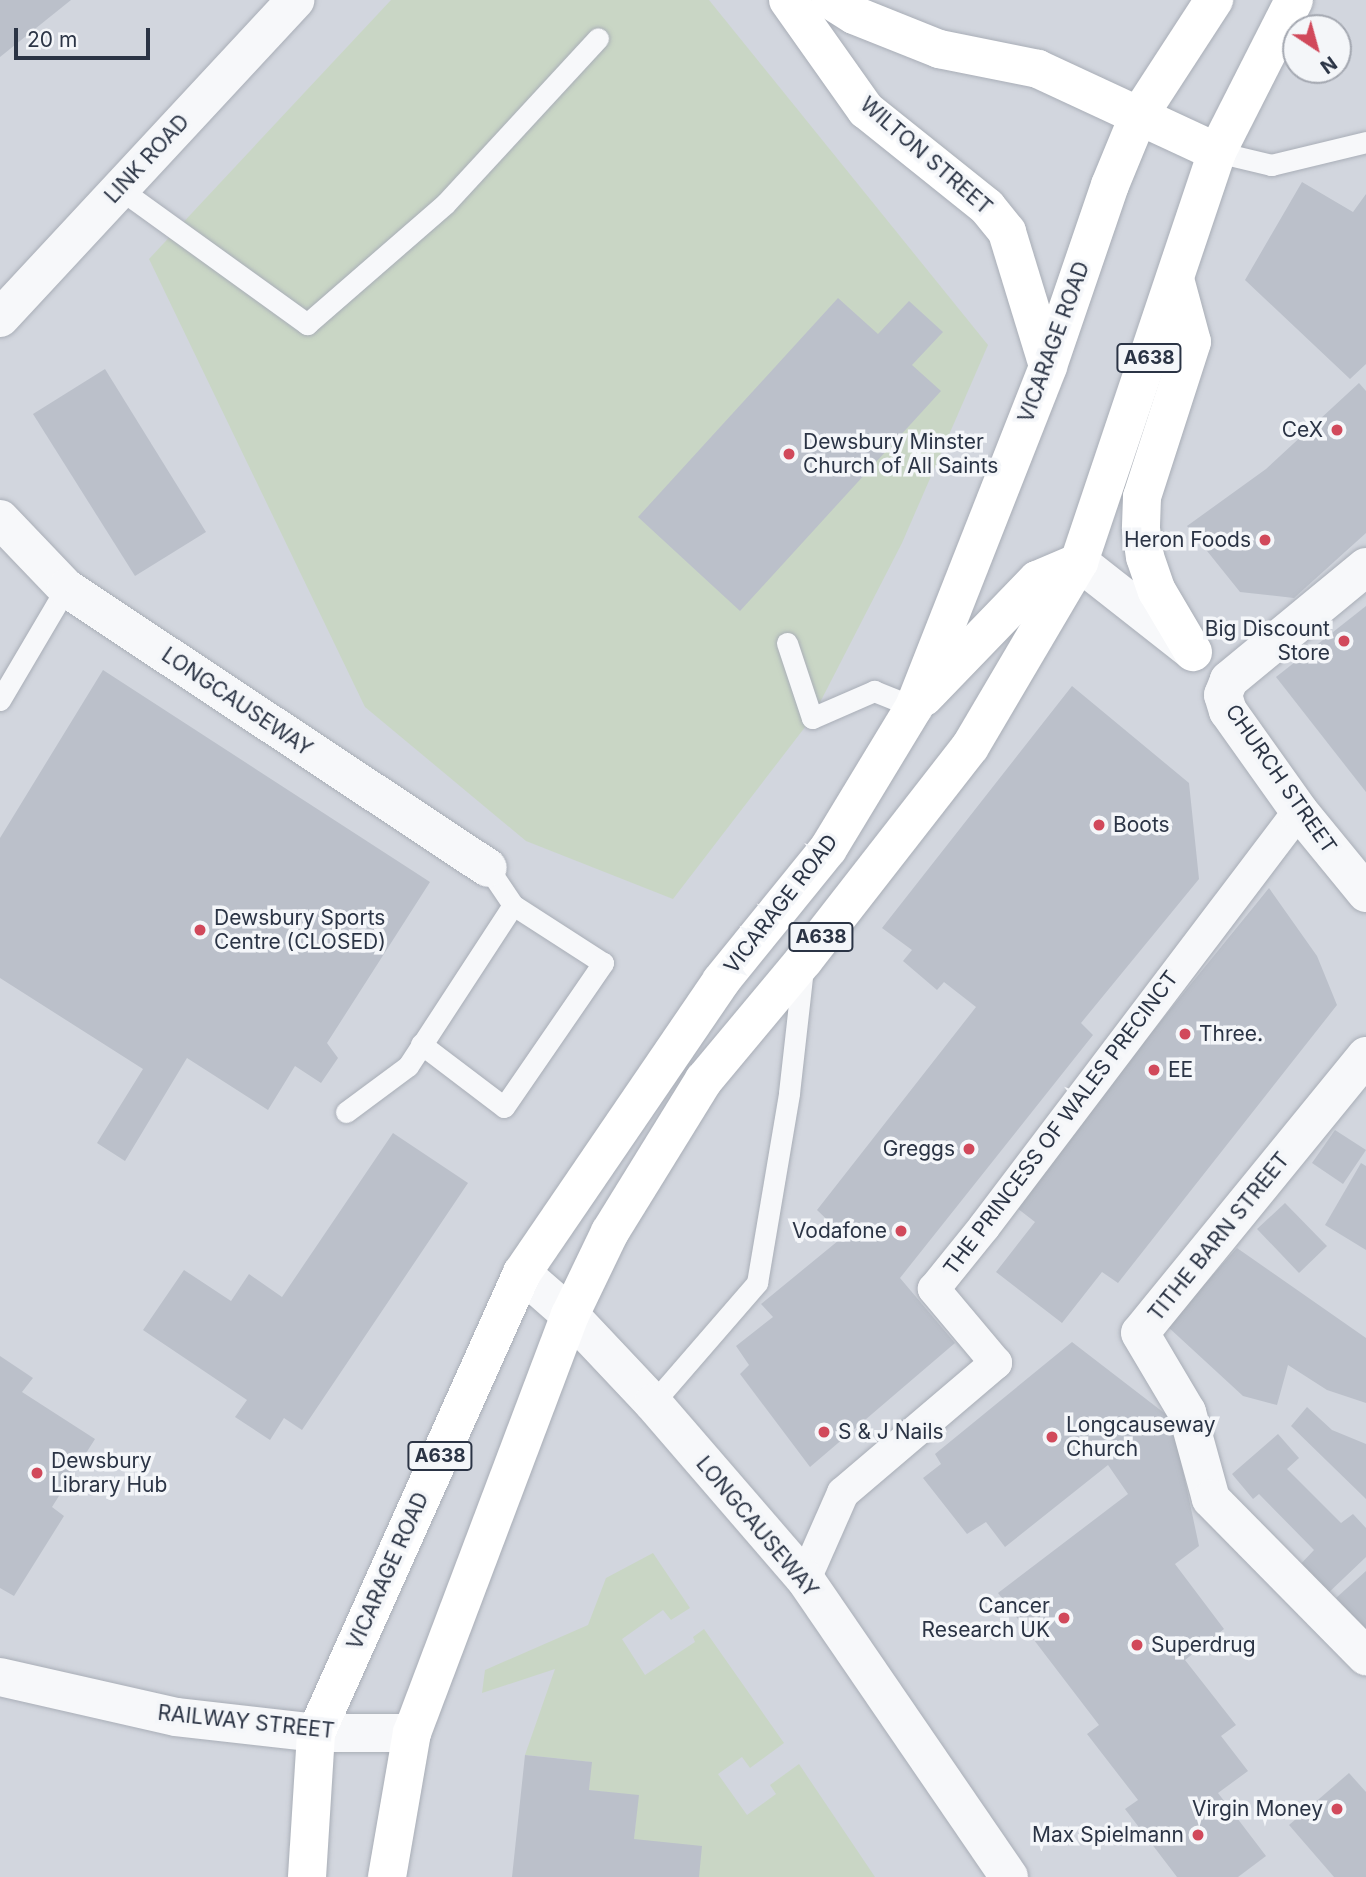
<!DOCTYPE html>
<style>
body{margin:0}
#map{position:relative;width:1366px;height:1877px;overflow:hidden;background:#e4e7ec;font-family:Inter,sans-serif}
div>[style]{position:absolute}
.built>*{inset:0;background:#d2d6de}
.green>*{inset:0;background:#c9d6c5}
.building>*{inset:0;background:#bbc0ca}
.roads{filter:drop-shadow(0 0 2px #a9aeb7) drop-shadow(0 0 2px #a9aeb7)}
.service>*{height:21px;margin:-10.5px;padding:0 10.5px;transform-origin:10.5px;border-radius:10.5px;background:#f7f8fa}
.pedestrian>*{height:32px;margin:-16px;padding:0 16px;transform-origin:16px;border-radius:16px;background:#f7f8fa}
.minor>*{height:38px;margin:-19px;padding:0 19px;transform-origin:19px;border-radius:19px;background:#f7f8fa}
.secondary>*{height:38px;margin:-19px;padding:0 19px;transform-origin:19px;border-radius:19px;background:#fff}
.trunk>*{height:38px;margin:-19px;padding:0 19px;transform-origin:19px;border-radius:19px;background:#fff}
.dots>*{width:19px;height:19px;translate:-50% -50%;box-sizing:border-box;border:4px solid #f4f6f9;border-radius:50%}
span{translate:-50% -50%;white-space:nowrap;text-align:center;line-height:1.15;-webkit-text-stroke:7px #f4f6f9;paint-order:stroke}
.shield-label span{padding:2px 5px;background:#f4f6f9;border:2px solid;border-radius:5px;-webkit-text-stroke-width:0}
.shield-label{font-size:19px;color:#2b3445;font-weight:700}
.street-label{font-size:21px;color:#2b3445}
.poi-label{font-size:21px;color:#2b3445}
.right{translate:-100% -50%;text-align:right}
.left{translate:0 -50%;text-align:left}
.north{position:absolute;left:1282px;top:14px;width:70px;height:70px;box-sizing:border-box;background:#f4f6f9;border:2px solid #a4a8b1;border-radius:50%;rotate:144deg;font-size:19px;font-weight:700;line-height:28px;text-align:center;color:#2b3445}
.north::after{content:'';display:block;margin:auto;width:24px;height:32px;background:#d1495b;clip-path:polygon(50% 0,100% 100%,50% 72%,0 100%)}
.scale{position:absolute;left:14px;top:28px;width:136px;height:32px;box-sizing:border-box;border:4px solid #2b3445;border-top:0;padding-left:9px;font-size:21px;line-height:24px;white-space:nowrap;color:#2b3445;-webkit-text-stroke:5px #f4f6f9;paint-order:stroke}
</style>
<div id="map">
<div class="built">
<div style="clip-path:polygon(evenodd,0 0,1366px 0,1366px 1877px,0 1877px,0 0,1296px 28px,1338px 28px,1338px 70px,1296px 70px,1296px 28px)"></div>
</div>
<div class="green">
<div style="clip-path:polygon(391px 0,709px 0,988px 345px,902px 543px,812px 718px,673px 899px,526px 841px,365px 707px,149px 259px)"></div>
<div style="clip-path:polygon(653px 1553px,690px 1608px,671px 1620px,663px 1610px,622px 1639px,645px 1675px,695px 1642px,693px 1637px,704px 1629px,784px 1743px,750px 1768px,742px 1757px,718px 1774px,747px 1815px,776px 1794px,770px 1785px,799px 1764px,875px 1877px,699px 1877px,634px 1839px,638px 1796px,589px 1790px,591px 1762px,525px 1755px,555px 1669px,482px 1693px,485px 1670px,588px 1625px,606px 1578px)"></div>
</div>
<div class="building">
<div style="clip-path:polygon(0 0,71px 0,0 57px)"></div>
<div style="clip-path:polygon(1302px 182px,1353px 212px,1366px 194px,1366px 364px,1350px 379px,1245px 280px)"></div>
<div style="clip-path:polygon(838px 298px,878px 334px,909px 301px,943px 332px,912px 365px,941px 391px,740px 611px,638px 517px)"></div>
<div style="clip-path:polygon(105px 369px,206px 532px,135px 576px,33px 414px)"></div>
<div style="clip-path:polygon(1359px 383px,1366px 391px,1366px 533px,1294px 598px,1240px 592px,1187px 526px,1266px 469px)"></div>
<div style="clip-path:polygon(1366px 606px,1366px 792px,1276px 677px)"></div>
<div style="clip-path:polygon(103px 670px,430px 882px,327px 1043px,338px 1058px,321px 1083px,295px 1066px,268px 1110px,187px 1058px,125px 1161px,97px 1143px,143px 1069px,0 978px,0 838px)"></div>
<div style="clip-path:polygon(1072px 686px,1189px 783px,1199px 879px,1081px 1023px,1093px 1035px,900px 1278px,955px 1343px,810px 1467px,740px 1374px,749px 1365px,736px 1346px,773px 1317px,761px 1304px,844px 1236px,817px 1210px,976px 1007px,944px 982px,937px 990px,903px 961px,912px 950px,882px 928px)"></div>
<div style="clip-path:polygon(1269px 888px,1317px 956px,1337px 1005px,1118px 1283px,1102px 1272px,1062px 1323px,996px 1272px,1035px 1222px,1012px 1204px)"></div>
<div style="clip-path:polygon(1335px 1130px,1366px 1150px,1343px 1184px,1312px 1163px)"></div>
<div style="clip-path:polygon(393px 1133px,468px 1183px,302px 1430px,284px 1418px,270px 1440px,235px 1417px,247px 1400px,143px 1330px,184px 1270px,231px 1301px,249px 1274px,282px 1297px)"></div>
<div style="clip-path:polygon(1361px 1163px,1366px 1166px,1366px 1250px,1325px 1225px)"></div>
<div style="clip-path:polygon(1285px 1203px,1327px 1246px,1299px 1273px,1257px 1229px)"></div>
<div style="clip-path:polygon(1237px 1248px,1366px 1338px,1366px 1403px,1327px 1390px,1288px 1365px,1277px 1405px,1243px 1396px,1167px 1326px)"></div>
<div style="clip-path:polygon(1072px 1342px,1172px 1419px,1199px 1546px,1175px 1564px,1224px 1629px,1185px 1660px,1236px 1725px,1221px 1736px,1248px 1771px,1218px 1793px,1266px 1856px,1238px 1877px,1177px 1877px,1125px 1809px,1138px 1800px,1087px 1734px,1099px 1725px,998px 1593px,1128px 1494px,1108px 1465px,1005px 1547px,986px 1522px,967px 1534px,923px 1478px,941px 1464px,935px 1454px)"></div>
<div style="clip-path:polygon(0 1356px,33px 1378px,22px 1392px,95px 1439px,52px 1507px,64px 1516px,14px 1596px,0 1588px)"></div>
<div style="clip-path:polygon(1307px 1407px,1332px 1430px,1366px 1444px,1366px 1499px,1291px 1426px)"></div>
<div style="clip-path:polygon(1278px 1434px,1299px 1458px,1287px 1469px,1341px 1523px,1353px 1514px,1366px 1528px,1366px 1557px,1324px 1597px,1296px 1569px,1314px 1550px,1259px 1494px,1253px 1499px,1232px 1474px)"></div>
<div style="clip-path:polygon(1366px 1571px,1366px 1630px,1336px 1598px)"></div>
<div style="clip-path:polygon(525px 1755px,592px 1762px,589px 1790px,639px 1795px,634px 1839px,702px 1846px,699px 1877px,512px 1877px)"></div>
<div style="clip-path:polygon(1349px 1773px,1366px 1792px,1366px 1877px,1334px 1877px,1289px 1825px)"></div>
</div>
<div class="roads">
<div class="service">
<div style="left:1217px;top:152px;width:56px;rotate:13.5deg"></div>
<div style="left:1271px;top:165px;width:98px;rotate:-13.6deg"></div>
<div style="left:120px;top:189px;width:231px;rotate:35.8deg"></div>
<div style="left:307px;top:324px;width:184px;rotate:-41deg"></div>
<div style="left:446px;top:203px;width:224px;rotate:-47.3deg"></div>
<div style="left:787px;top:643px;width:79px;rotate:71.6deg"></div>
<div style="left:812px;top:718px;width:68px;rotate:-23.5deg"></div>
<div style="left:874px;top:691px;width:43px;rotate:21.8deg"></div>
<div style="left:0;top:700px;width:130px;rotate:-59.5deg"></div>
<div style="left:421px;top:1044px;width:104px;rotate:37.2deg"></div>
<div style="left:504px;top:1107px;width:175px;rotate:-55.5deg"></div>
<div style="left:603px;top:963px;width:107px;rotate:-147.2deg"></div>
<div style="left:346px;top:1112px;width:77px;rotate:-36.6deg"></div>
<div style="left:408px;top:1066px;width:192px;rotate:-56.9deg"></div>
<div style="left:513px;top:905px;width:45px;rotate:-124deg"></div>
<div style="left:653px;top:1403px;width:159px;rotate:-49.1deg"></div>
<div style="left:757px;top:1283px;width:193px;rotate:-80.4deg"></div>
<div style="left:789px;top:1093px;width:125px;rotate:-83.6deg"></div>
</div>
<div class="pedestrian">
<div style="left:805px;top:1579px;width:94px;rotate:-66.2deg"></div>
<div style="left:843px;top:1493px;width:201px;rotate:-40.4deg"></div>
<div style="left:996px;top:1363px;width:97px;rotate:-130deg"></div>
<div style="left:934px;top:1289px;width:80px;rotate:-51.1deg"></div>
<div style="left:984px;top:1227px;width:522px;rotate:-52.87deg"></div>
</div>
<div class="minor">
<div style="left:0;top:318px;width:434px;rotate:-47.1deg"></div>
<div style="left:0;top:519px;width:95px;rotate:46.3deg"></div>
<div style="left:66px;top:588px;width:506px;rotate:33.56deg"></div>
<div style="left:1079px;top:562px;width:144px;rotate:38.2deg"></div>
<div style="left:1366px;top:567px;width:178px;rotate:140.5deg"></div>
<div style="left:1229px;top:680px;width:16px;rotate:112deg"></div>
<div style="left:1223px;top:695px;width:17px;rotate:73deg"></div>
<div style="left:1228px;top:711px;width:123px;rotate:54.6deg"></div>
<div style="left:1299px;top:811px;width:106px;rotate:50.7deg"></div>
<div style="left:1366px;top:1056px;width:357px;rotate:129.2deg"></div>
<div style="left:1140px;top:1333px;width:92px;rotate:59.3deg"></div>
<div style="left:1187px;top:1412px;width:90px;rotate:74.6deg"></div>
<div style="left:1211px;top:1499px;width:221px;rotate:45.4deg"></div>
<div style="left:522px;top:1273px;width:64px;rotate:41.2deg"></div>
<div style="left:570px;top:1315px;width:121px;rotate:46.7deg"></div>
<div style="left:653px;top:1403px;width:233px;rotate:49.2deg"></div>
<div style="left:805px;top:1579px;width:361px;rotate:55.6deg"></div>
<div style="left:0;top:1677px;width:180px;rotate:12.8deg"></div>
<div style="left:176px;top:1717px;width:141px;rotate:6.5deg"></div>
<div style="left:316px;top:1733px;width:96px"></div>
</div>
<div class="secondary">
<div style="left:788px;top:0;width:135px;rotate:54.7deg"></div>
<div style="left:866px;top:110px;width:155px;rotate:38.7deg"></div>
<div style="left:987px;top:207px;width:32px;rotate:51deg"></div>
<div style="left:1007px;top:232px;width:140px;rotate:73deg"></div>
<div style="left:830px;top:0;width:28px;rotate:32deg"></div>
<div style="left:854px;top:15px;width:92px;rotate:21.8deg"></div>
<div style="left:939px;top:49px;width:101px;rotate:11.4deg"></div>
<div style="left:1038px;top:69px;width:197px;rotate:24.9deg"></div>
</div>
<div class="trunk">
<div style="left:1175px;top:279px;width:65px;rotate:74.9deg"></div>
<div style="left:1192px;top:342px;width:163px;rotate:107.9deg"></div>
<div style="left:1142px;top:497px;width:32px;rotate:92deg"></div>
<div style="left:1141px;top:529px;width:28px;rotate:82deg"></div>
<div style="left:1145px;top:557px;width:36px;rotate:71deg"></div>
<div style="left:1157px;top:591px;width:71px;rotate:59.5deg"></div>
<div style="left:924px;top:697px;width:163px;rotate:-46deg"></div>
<div style="left:1037px;top:580px;width:46px;rotate:-23.2deg"></div>
<div style="left:307px;top:1877px;width:144px;rotate:-86.4deg"></div>
<div style="left:316px;top:1733px;width:504px;rotate:-65.88deg"></div>
<div style="left:522px;top:1273px;width:353px;rotate:-55.7deg"></div>
<div style="left:721px;top:981px;width:170px;rotate:-51deg"></div>
<div style="left:828px;top:849px;width:166px;rotate:-58.8deg"></div>
<div style="left:914px;top:707px;width:366px;rotate:-68.5deg"></div>
<div style="left:1048px;top:366px;width:191px;rotate:-71.1deg"></div>
<div style="left:1110px;top:185px;width:74px;rotate:-67.6deg"></div>
<div style="left:1138px;top:117px;width:140px;rotate:-57deg"></div>
<div style="left:387px;top:1877px;width:146px;rotate:-80.2deg"></div>
<div style="left:412px;top:1733px;width:447px;rotate:-69.3deg"></div>
<div style="left:570px;top:1315px;width:92px;rotate:-64.3deg"></div>
<div style="left:610px;top:1232px;width:179px;rotate:-58.3deg"></div>
<div style="left:704px;top:1080px;width:156px;rotate:-50.2deg"></div>
<div style="left:804px;top:960px;width:270px;rotate:-52.1deg"></div>
<div style="left:970px;top:747px;width:215px;rotate:-59.5deg"></div>
<div style="left:1079px;top:562px;width:433px;rotate:-71.4deg"></div>
<div style="left:1217px;top:152px;width:170px;rotate:-63.1deg"></div>
</div>
</div>
<div class="dots">
<div style="left:1337px;top:430px;background:#d1495b"></div>
<div style="left:789px;top:454px;background:#d1495b"></div>
<div style="left:1265px;top:540px;background:#d1495b"></div>
<div style="left:1344px;top:641px;background:#d1495b"></div>
<div style="left:1099px;top:825px;background:#d1495b"></div>
<div style="left:200px;top:930px;background:#d1495b"></div>
<div style="left:1185px;top:1034px;background:#d1495b"></div>
<div style="left:1154px;top:1070px;background:#d1495b"></div>
<div style="left:969px;top:1149px;background:#d1495b"></div>
<div style="left:901px;top:1231px;background:#d1495b"></div>
<div style="left:824px;top:1432px;background:#d1495b"></div>
<div style="left:1052px;top:1437px;background:#d1495b"></div>
<div style="left:37px;top:1473px;background:#d1495b"></div>
<div style="left:1064px;top:1618px;background:#d1495b"></div>
<div style="left:1137px;top:1645px;background:#d1495b"></div>
<div style="left:1337px;top:1809px;background:#d1495b"></div>
<div style="left:1198px;top:1835px;background:#d1495b"></div>
</div>
<div class="shield-label">
<span style="left:1149px;top:358px">A638</span>
<span style="left:821px;top:937px">A638</span>
<span style="left:440px;top:1456px">A638</span>
</div>
<div class="street-label">
<span style="left:926px;top:156px;rotate:41deg">WILTON STREET</span>
<span style="left:147px;top:159px;rotate:-47deg">LINK ROAD</span>
<span style="left:1054px;top:342px;rotate:-70deg">VICARAGE ROAD</span>
<span style="left:237px;top:702px;rotate:34deg">LONGCAUSEWAY</span>
<span style="left:1281px;top:779px;rotate:55deg">CHURCH STREET</span>
<span style="left:781px;top:904px;rotate:-52deg">VICARAGE ROAD</span>
<span style="left:1061px;top:1123px;rotate:-53deg">THE PRINCESS OF WALES PRECINCT</span>
<span style="left:1219px;top:1237px;rotate:-51deg">TITHE BARN STREET</span>
<span style="left:757px;top:1527px;rotate:50deg">LONGCAUSEWAY</span>
<span style="left:388px;top:1571px;rotate:-66deg">VICARAGE ROAD</span>
<span style="left:246px;top:1722px;rotate:6deg">RAILWAY STREET</span>
</div>
<div class="poi-label">
<span class="right" style="left:1323px;top:430px">CeX</span>
<span class="left" style="left:803px;top:454px">Dewsbury Minster<br>Church of All Saints</span>
<span class="right" style="left:1251px;top:540px">Heron Foods</span>
<span class="right" style="left:1330px;top:641px">Big Discount<br>Store</span>
<span class="left" style="left:1113px;top:825px">Boots</span>
<span class="left" style="left:214px;top:930px">Dewsbury Sports<br>Centre (CLOSED)</span>
<span class="left" style="left:1199px;top:1034px">Three.</span>
<span class="left" style="left:1168px;top:1070px">EE</span>
<span class="right" style="left:955px;top:1149px">Greggs</span>
<span class="right" style="left:887px;top:1231px">Vodafone</span>
<span class="left" style="left:1066px;top:1437px">Longcauseway<br>Church</span>
<span class="left" style="left:838px;top:1432px">S &amp; J Nails</span>
<span class="left" style="left:51px;top:1473px">Dewsbury<br>Library Hub</span>
<span class="right" style="left:1050px;top:1618px">Cancer<br>Research UK</span>
<span class="left" style="left:1151px;top:1645px">Superdrug</span>
<span class="right" style="left:1323px;top:1809px">Virgin Money</span>
<span class="right" style="left:1184px;top:1835px">Max Spielmann</span>
</div>
<div class="north">N</div>
<div class="scale">20 m</div>
</div>
